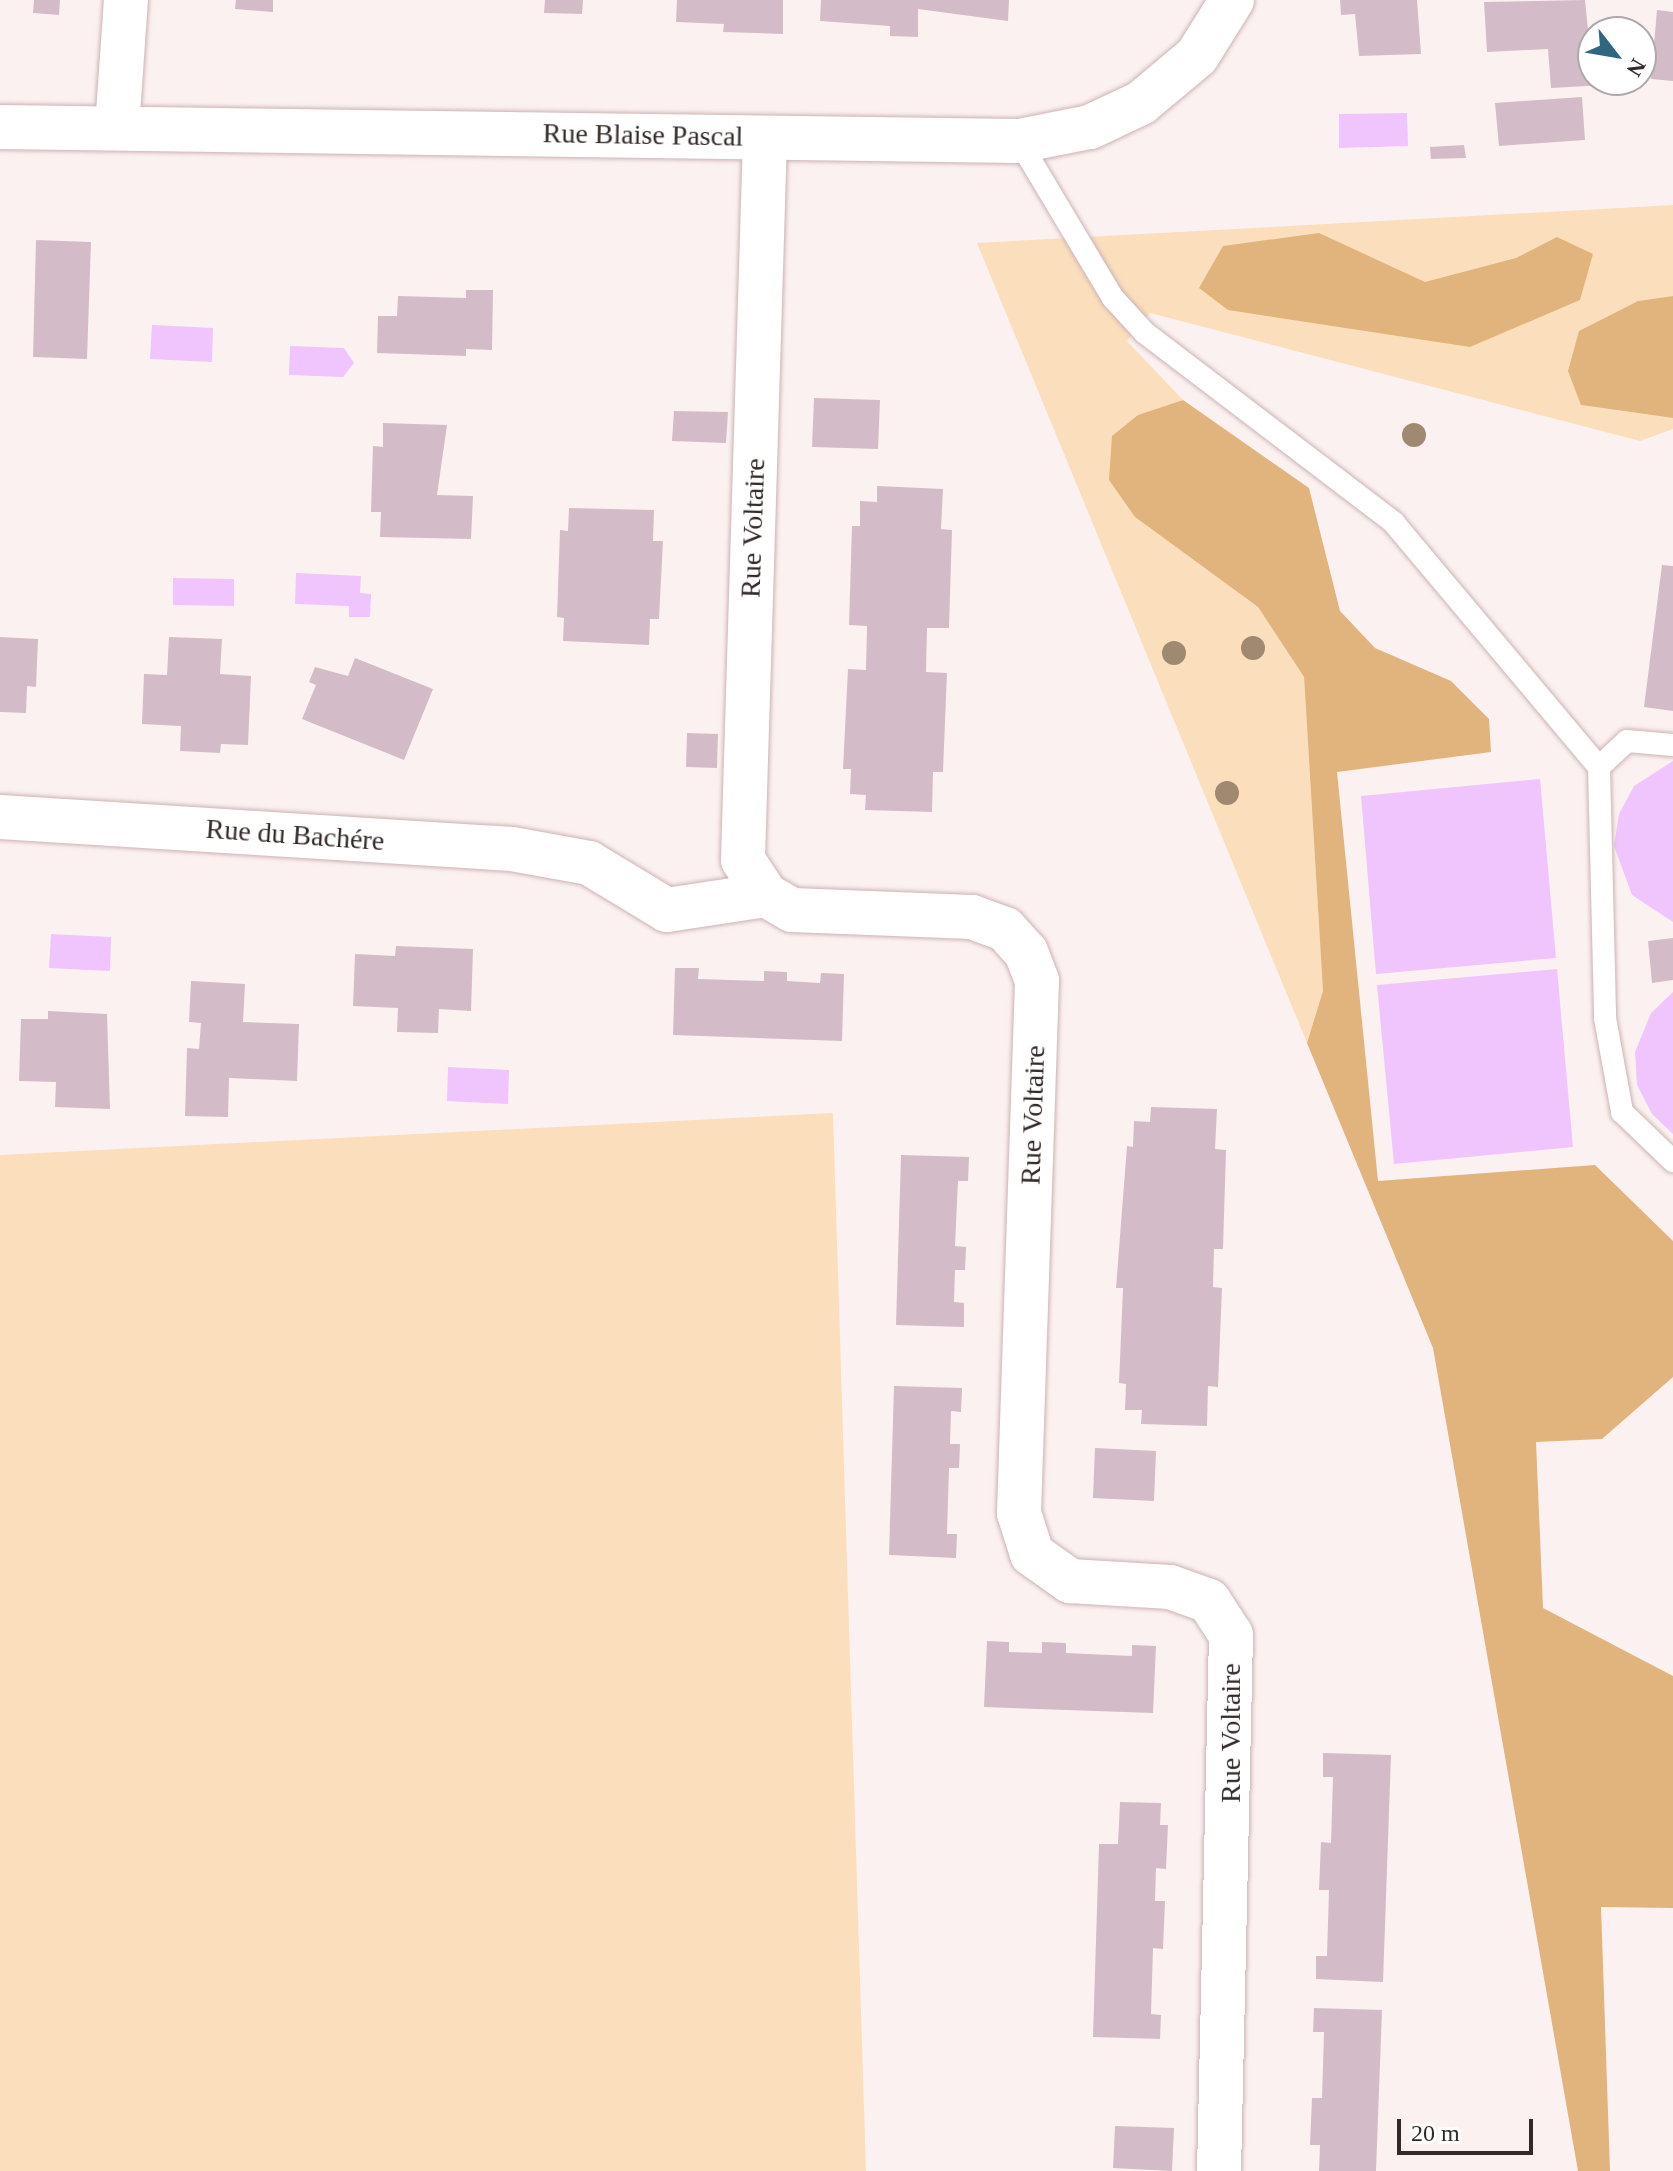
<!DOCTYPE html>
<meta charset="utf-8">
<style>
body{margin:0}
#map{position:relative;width:1673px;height:2171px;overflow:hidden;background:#fcf1f1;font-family:Georgia,serif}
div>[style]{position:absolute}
.green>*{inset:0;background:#fbdfbc}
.forest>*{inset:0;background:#e0b47c}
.water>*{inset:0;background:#f0c5fd}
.building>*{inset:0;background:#d3bcc7}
.roads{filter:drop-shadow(0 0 2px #ccb3b4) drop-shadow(0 0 2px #ccb3b4)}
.service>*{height:22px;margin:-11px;padding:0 11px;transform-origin:11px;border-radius:11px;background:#fff}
.minor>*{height:44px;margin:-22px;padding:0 22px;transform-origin:22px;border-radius:22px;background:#fff}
.trees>*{width:24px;height:24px;margin:-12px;border-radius:50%;background:#9f8a71}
span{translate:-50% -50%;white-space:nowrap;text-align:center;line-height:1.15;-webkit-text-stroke:8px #fff;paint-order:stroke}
.street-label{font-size:28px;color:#332929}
.north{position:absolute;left:1577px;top:16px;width:80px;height:80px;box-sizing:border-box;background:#fff;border:2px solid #ada9a9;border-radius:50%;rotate:121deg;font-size:22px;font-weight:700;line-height:32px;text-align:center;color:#332929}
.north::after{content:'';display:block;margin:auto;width:28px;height:36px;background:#2f6681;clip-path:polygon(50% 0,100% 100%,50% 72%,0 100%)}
.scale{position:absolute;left:1397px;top:2119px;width:136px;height:36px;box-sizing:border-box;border:4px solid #332929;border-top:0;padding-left:10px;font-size:24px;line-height:28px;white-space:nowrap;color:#332929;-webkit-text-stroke:6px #fff;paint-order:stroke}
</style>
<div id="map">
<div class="green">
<div style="clip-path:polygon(1673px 205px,1673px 296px,1638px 301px,1581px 405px,1673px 418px,1673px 429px,1640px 441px,1150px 313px,1127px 341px,1183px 400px,1138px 415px,1135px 517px,1258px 607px,1304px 677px,1323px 991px,1307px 1043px,977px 243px)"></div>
<div style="clip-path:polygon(833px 1113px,866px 2171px,0 2171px,0 1155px)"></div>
</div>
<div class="forest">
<div style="clip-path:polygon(1319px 233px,1425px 282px,1516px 258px,1557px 237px,1593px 254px,1580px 300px,1470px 347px,1228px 310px,1199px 288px,1223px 246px)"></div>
<div style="clip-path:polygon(1673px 296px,1673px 418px,1581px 405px,1568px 371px,1579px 331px,1638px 301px)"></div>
<div style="clip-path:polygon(1183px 400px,1309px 488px,1340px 611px,1375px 648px,1451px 681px,1489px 719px,1491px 752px,1337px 772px,1378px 1181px,1595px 1165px,1673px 1241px,1673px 1377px,1602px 1439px,1536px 1442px,1543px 1608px,1673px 1676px,1673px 1908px,1601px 1907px,1610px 2171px,1578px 2171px,1433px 1348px,1307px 1043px,1323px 991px,1304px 677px,1258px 607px,1135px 517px,1109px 480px,1112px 436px,1138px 415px)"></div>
</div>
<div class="water">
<div style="clip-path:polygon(1407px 113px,1408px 146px,1339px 148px,1339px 114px)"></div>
<div style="clip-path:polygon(152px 325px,213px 328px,212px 362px,150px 359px)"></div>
<div style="clip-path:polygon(290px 346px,344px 348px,354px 363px,343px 377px,289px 375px)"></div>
<div style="clip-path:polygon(296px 573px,361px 576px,360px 593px,371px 594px,370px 617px,349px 617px,349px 606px,295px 604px)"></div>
<div style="clip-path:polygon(173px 578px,234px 579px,234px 606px,173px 605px)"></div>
<div style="clip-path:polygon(1673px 761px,1673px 922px,1632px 895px,1614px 846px,1619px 814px,1634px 786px)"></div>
<div style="clip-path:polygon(1540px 779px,1556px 958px,1376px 974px,1361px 796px)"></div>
<div style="clip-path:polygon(51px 934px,111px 937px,110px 971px,49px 968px)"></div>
<div style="clip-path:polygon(1557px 969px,1573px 1147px,1394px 1164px,1377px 985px)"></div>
<div style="clip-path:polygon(1673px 992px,1673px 1134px,1652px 1114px,1637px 1085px,1635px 1052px,1651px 1013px)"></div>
<div style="clip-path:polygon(448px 1067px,509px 1070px,508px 1104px,447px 1101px)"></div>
</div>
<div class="building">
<div style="clip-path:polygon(34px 0,60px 0,59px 15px,33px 13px)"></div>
<div style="clip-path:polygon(236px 0,273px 0,273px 12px,235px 9px)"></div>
<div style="clip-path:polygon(545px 0,583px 0,582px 14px,544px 13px)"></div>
<div style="clip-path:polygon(677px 0,783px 0,783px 34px,723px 32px,724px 24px,676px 22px)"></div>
<div style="clip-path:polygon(821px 0,1009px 0,1008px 21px,918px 9px,918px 37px,890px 36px,890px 26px,820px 21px)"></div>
<div style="clip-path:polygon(1340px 0,1417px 0,1421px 54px,1359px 56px,1355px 14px,1341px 15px)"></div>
<div style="clip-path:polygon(1585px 0,1593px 80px,1624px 84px,1551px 88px,1548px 49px,1487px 52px,1484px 2px)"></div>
<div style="clip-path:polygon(1657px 10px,1673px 12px,1673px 81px,1651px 79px)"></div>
<div style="clip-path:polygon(1582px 97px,1585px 140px,1499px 146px,1495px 103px)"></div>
<div style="clip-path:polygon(1464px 145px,1466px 158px,1431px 159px,1430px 147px)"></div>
<div style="clip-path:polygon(36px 240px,91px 242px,87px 359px,33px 357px)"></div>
<div style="clip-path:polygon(466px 290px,493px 290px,492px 350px,466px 349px,466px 356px,377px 353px,378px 316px,397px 316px,398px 296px,466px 298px)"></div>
<div style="clip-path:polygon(814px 398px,880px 400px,878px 449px,812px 447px)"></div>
<div style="clip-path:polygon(674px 411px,728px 412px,726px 443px,672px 441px)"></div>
<div style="clip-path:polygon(383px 423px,447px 425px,437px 495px,473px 496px,471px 539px,380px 537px,381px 512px,371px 512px,373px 446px,383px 447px)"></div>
<div style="clip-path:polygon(877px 486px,943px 489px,941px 529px,952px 530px,949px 628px,927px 628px,926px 672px,947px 673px,943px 772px,933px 772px,932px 812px,865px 810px,866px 795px,850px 794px,851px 769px,843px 769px,848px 669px,866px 670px,867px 626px,849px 625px,852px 526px,860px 526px,860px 501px,877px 502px)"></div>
<div style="clip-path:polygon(569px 508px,654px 510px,653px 541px,663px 541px,659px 619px,650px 619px,649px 645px,563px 641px,564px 618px,557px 617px,560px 530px,568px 531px)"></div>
<div style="clip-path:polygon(1662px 565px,1673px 566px,1673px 711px,1644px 707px)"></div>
<div style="clip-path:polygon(0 637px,38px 639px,36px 687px,27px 686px,26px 713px,0 712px)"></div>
<div style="clip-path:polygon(169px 637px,222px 639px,220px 674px,251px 676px,248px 745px,221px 744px,220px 753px,180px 751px,181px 726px,142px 724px,144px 674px,167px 675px)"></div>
<div style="clip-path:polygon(355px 658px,433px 689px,404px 760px,302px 719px,316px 685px,309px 682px,315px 667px,348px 676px)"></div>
<div style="clip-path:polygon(687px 733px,718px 734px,717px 768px,686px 767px)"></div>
<div style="clip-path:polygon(1673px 938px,1673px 980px,1652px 983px,1648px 941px)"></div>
<div style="clip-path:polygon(396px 946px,473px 949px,471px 1011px,439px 1009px,438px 1033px,397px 1032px,398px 1008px,353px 1006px,355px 954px,395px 956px)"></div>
<div style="clip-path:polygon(675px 968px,699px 968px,698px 979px,730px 980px,764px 981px,764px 971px,787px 972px,787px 981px,820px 983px,821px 973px,844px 974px,842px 1041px,673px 1035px)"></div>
<div style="clip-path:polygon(191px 981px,245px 984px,243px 1022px,299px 1024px,297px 1081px,229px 1078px,228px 1117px,185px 1116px,187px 1048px,199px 1049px,201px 1023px,189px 1022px)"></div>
<div style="clip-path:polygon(48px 1011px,107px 1014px,110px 1109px,55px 1107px,56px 1082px,19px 1081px,21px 1019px,48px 1019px)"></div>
<div style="clip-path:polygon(1151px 1107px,1217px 1109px,1215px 1149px,1226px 1150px,1223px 1249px,1214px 1249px,1213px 1287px,1222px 1288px,1218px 1387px,1208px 1386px,1207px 1426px,1141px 1424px,1142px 1410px,1125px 1410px,1126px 1384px,1119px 1383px,1123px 1288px,1116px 1288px,1127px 1146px,1133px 1147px,1134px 1121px,1150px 1122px)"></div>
<div style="clip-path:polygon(901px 1155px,969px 1157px,968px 1181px,958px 1181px,955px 1246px,966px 1247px,965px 1270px,955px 1270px,954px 1302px,964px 1303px,964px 1327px,896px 1325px)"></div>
<div style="clip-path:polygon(894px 1386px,962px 1388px,961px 1412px,951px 1411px,950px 1444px,960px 1444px,959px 1468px,949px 1468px,947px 1534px,957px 1534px,956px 1558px,889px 1555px)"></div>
<div style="clip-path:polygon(1095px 1448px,1156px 1451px,1154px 1501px,1093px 1498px)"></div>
<div style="clip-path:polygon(987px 1641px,1009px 1642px,1009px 1652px,1042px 1653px,1042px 1642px,1066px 1643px,1066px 1653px,1132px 1656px,1132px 1645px,1156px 1646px,1153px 1713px,984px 1707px)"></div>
<div style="clip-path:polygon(1323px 1753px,1391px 1755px,1383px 1982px,1316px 1979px,1316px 1956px,1327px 1956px,1329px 1890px,1319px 1890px,1321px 1842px,1331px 1843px,1333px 1777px,1323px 1777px)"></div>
<div style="clip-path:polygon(1120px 1802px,1161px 1803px,1160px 1825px,1168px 1825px,1166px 1869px,1156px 1868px,1155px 1901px,1165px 1901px,1163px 1949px,1153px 1948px,1151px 2014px,1161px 2015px,1160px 2039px,1093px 2037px,1099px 1844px,1118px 1844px)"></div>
<div style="clip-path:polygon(1314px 2008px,1382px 2010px,1376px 2171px,1319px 2171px,1320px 2145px,1310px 2145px,1312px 2098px,1322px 2098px,1324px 2032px,1313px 2032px)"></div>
<div style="clip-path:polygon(1115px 2126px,1174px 2128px,1172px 2171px,1113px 2168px)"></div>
</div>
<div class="roads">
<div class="service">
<div style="left:1019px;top:141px;width:183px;rotate:59.1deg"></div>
<div style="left:1113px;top:298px;width:47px;rotate:47.6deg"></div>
<div style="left:1145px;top:333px;width:313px;rotate:37.3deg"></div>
<div style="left:1394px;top:523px;width:319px;rotate:50deg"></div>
<div style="left:1599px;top:767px;width:251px;rotate:88.6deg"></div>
<div style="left:1605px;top:1018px;width:96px;rotate:79.7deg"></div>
<div style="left:1622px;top:1112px;width:71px;rotate:43.9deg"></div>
<div style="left:1599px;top:767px;width:38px;rotate:-43deg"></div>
<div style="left:1627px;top:741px;width:46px;rotate:5deg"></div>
</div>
<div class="minor">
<div style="left:0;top:127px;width:1019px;rotate:0.79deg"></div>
<div style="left:1019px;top:141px;width:72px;rotate:-11.2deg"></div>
<div style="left:1090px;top:127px;width:56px;rotate:-25.2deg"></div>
<div style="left:1141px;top:103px;width:73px;rotate:-40deg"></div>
<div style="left:1197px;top:56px;width:66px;rotate:-58deg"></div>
<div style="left:117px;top:128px;width:128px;rotate:-86deg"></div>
<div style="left:765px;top:138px;width:722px;rotate:91.75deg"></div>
<div style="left:743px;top:860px;width:42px;rotate:56.7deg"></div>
<div style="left:766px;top:895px;width:30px;rotate:30deg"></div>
<div style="left:792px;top:910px;width:180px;rotate:2.2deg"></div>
<div style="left:972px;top:917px;width:35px;rotate:20deg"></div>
<div style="left:1005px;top:929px;width:31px;rotate:48deg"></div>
<div style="left:1026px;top:952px;width:31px;rotate:69deg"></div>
<div style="left:1037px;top:981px;width:532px;rotate:91.94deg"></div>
<div style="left:1019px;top:1513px;width:43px;rotate:72.4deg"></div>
<div style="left:1032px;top:1554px;width:47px;rotate:35.4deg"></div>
<div style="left:1070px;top:1581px;width:100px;rotate:3.4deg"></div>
<div style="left:1170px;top:1587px;width:41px;rotate:19.7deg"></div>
<div style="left:1209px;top:1601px;width:40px;rotate:57.1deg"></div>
<div style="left:1231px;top:1635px;width:536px;rotate:91.28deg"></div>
<div style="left:0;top:817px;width:513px;rotate:3.58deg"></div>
<div style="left:512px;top:849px;width:78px;rotate:10.3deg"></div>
<div style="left:589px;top:863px;width:91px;rotate:31.1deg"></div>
<div style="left:667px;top:910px;width:100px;rotate:-8.6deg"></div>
</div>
</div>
<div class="trees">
<div style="left:1414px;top:435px"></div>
<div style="left:1253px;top:648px"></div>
<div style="left:1174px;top:653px"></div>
<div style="left:1227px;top:793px"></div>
</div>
<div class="street-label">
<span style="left:643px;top:135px;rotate:1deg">Rue Blaise Pascal</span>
<span style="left:753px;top:528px;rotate:-88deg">Rue Voltaire</span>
<span style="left:295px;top:835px;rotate:4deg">Rue du Bachére</span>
<span style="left:1033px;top:1115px;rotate:-88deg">Rue Voltaire</span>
<span style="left:1231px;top:1733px;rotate:-90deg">Rue Voltaire</span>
</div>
<div class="north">N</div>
<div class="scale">20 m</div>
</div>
